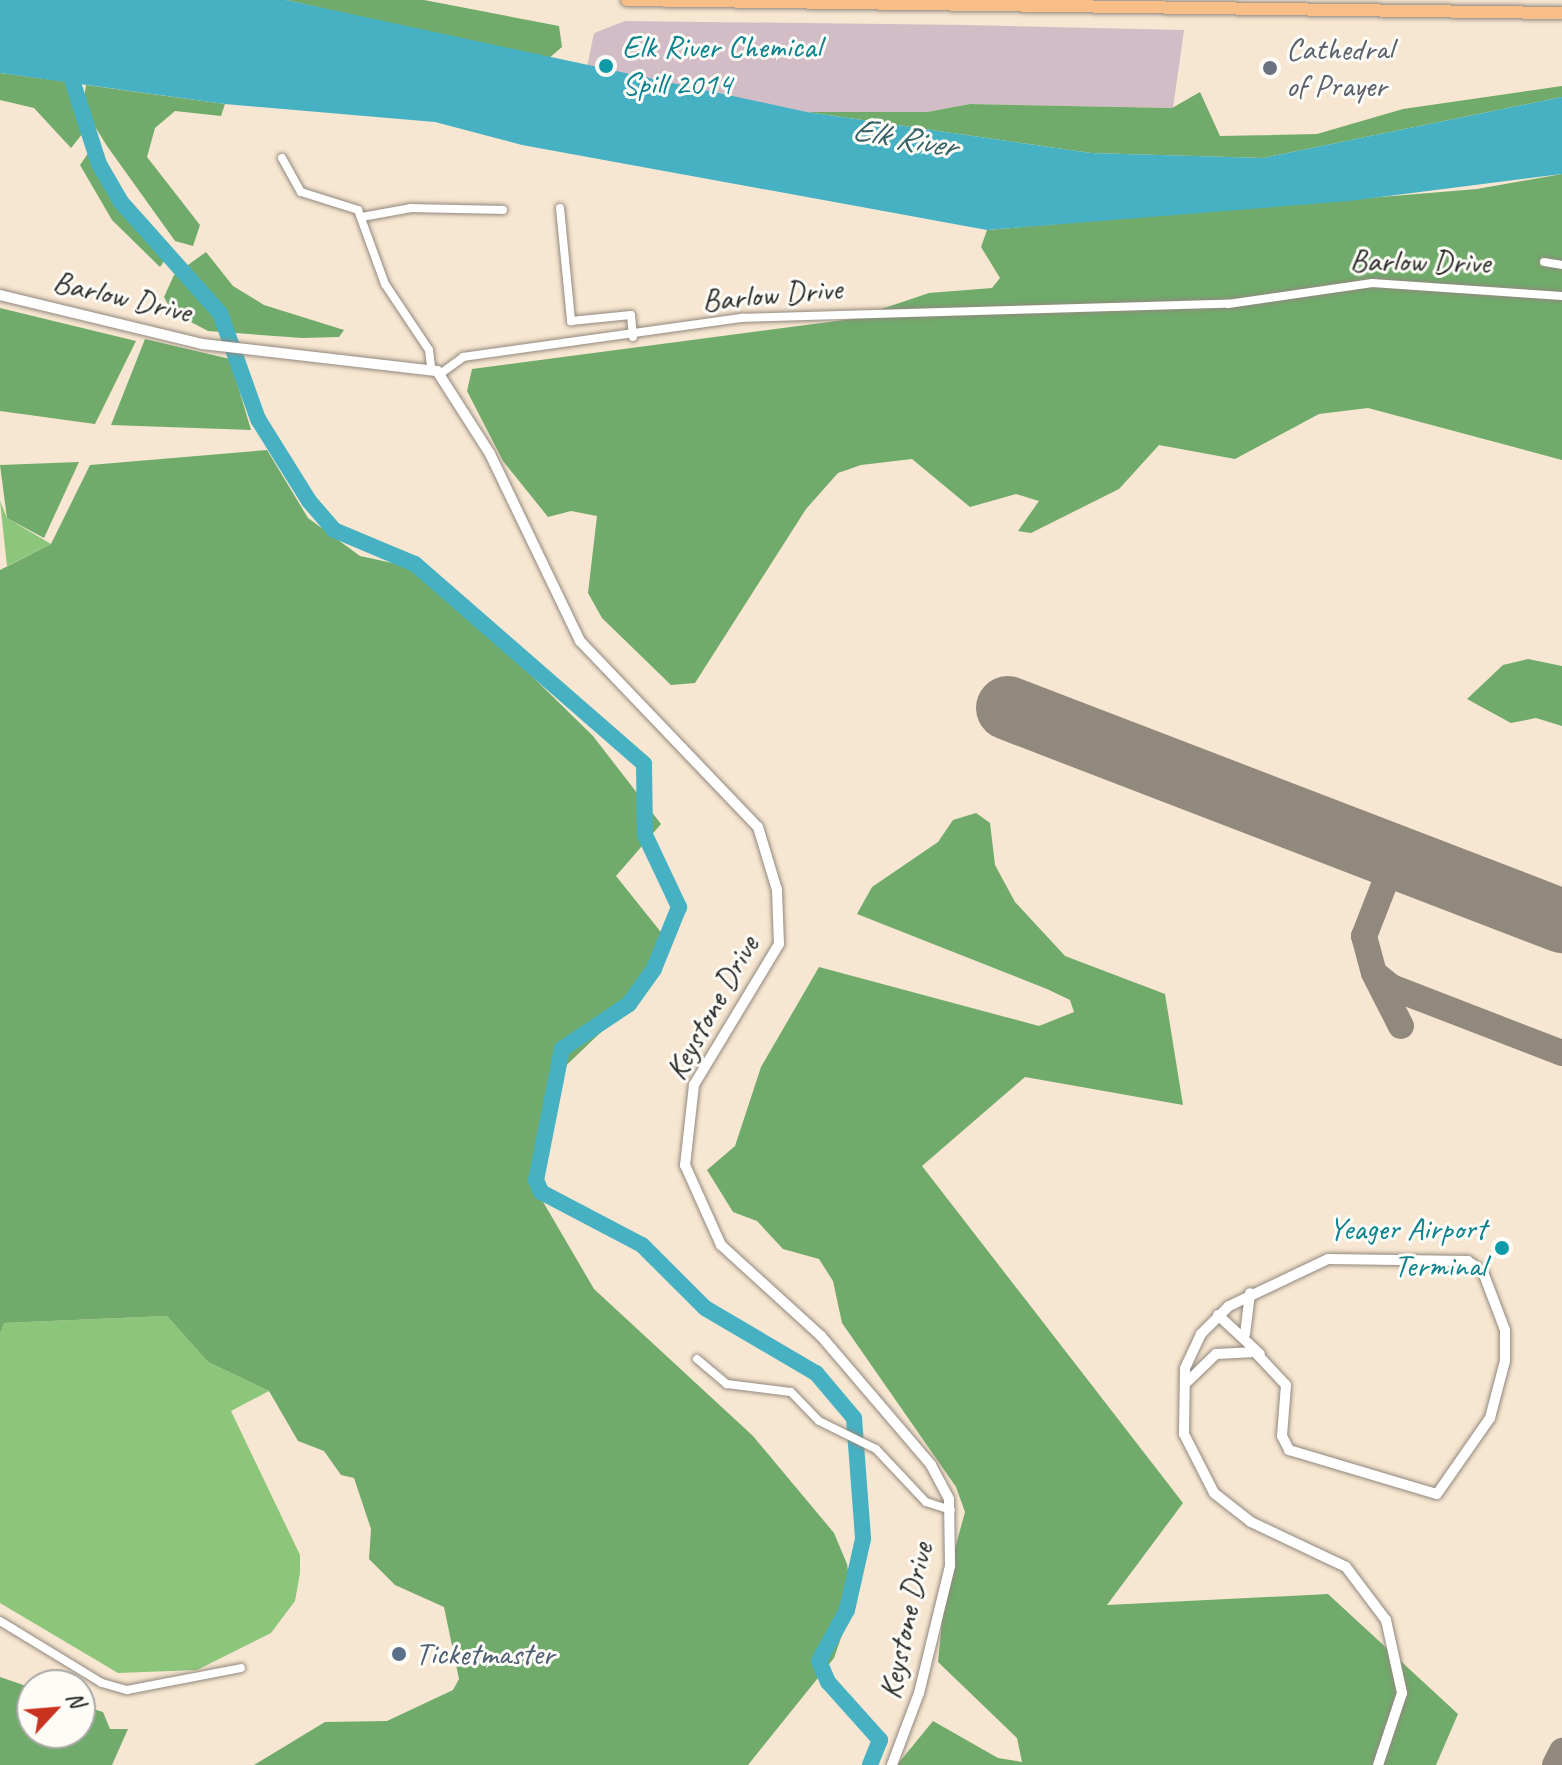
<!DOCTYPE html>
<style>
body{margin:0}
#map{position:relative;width:1562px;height:1765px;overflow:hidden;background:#f7e6d1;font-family:Caveat,sans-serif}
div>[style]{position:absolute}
.industrial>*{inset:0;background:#d2bdc6}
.green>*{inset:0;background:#8bc67b}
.forest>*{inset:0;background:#70ab6b}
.water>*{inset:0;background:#45b1c2}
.river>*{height:16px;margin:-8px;padding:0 8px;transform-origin:8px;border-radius:8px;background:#45b1c2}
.taxiway>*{height:26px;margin:-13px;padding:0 13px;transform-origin:13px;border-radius:13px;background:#91887e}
.runway>*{height:64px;margin:-32px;padding:0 32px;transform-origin:32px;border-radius:32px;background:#91887e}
.roads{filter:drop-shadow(0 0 2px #91887e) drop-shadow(0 0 2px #91887e)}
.minor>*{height:8px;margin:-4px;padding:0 4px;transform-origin:4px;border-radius:4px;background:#fff}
.tertiary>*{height:10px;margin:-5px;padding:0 5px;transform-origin:5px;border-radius:5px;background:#fff}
.primary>*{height:12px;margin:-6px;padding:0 6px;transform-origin:6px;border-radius:6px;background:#f7be87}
.dots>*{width:22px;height:22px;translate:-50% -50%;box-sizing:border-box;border:4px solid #fdfcf7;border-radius:50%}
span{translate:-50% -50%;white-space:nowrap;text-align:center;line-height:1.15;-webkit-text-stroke:6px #fdfcf7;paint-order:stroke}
.culture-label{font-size:32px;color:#0d838f}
.left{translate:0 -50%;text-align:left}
.right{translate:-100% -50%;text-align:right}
.worship-label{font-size:32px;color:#5b616d}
.street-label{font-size:32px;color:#2b2b2b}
.service-label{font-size:32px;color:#4e5e75}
.water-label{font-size:34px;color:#356167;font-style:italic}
.north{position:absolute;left:16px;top:1669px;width:80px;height:80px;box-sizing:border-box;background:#fdfcf7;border:2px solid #a9a8a5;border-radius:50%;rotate:64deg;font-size:22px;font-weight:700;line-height:32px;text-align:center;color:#2b2b2b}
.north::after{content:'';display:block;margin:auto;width:28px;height:36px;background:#c8321e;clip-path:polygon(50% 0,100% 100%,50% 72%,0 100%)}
</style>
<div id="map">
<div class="industrial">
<div style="clip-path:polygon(625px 21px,967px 25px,1184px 30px,1173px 108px,970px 104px,927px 112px,807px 112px,587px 67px,594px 33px)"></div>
</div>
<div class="green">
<div style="clip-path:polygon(0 501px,7px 518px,51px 544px,7px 566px)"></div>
<div style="clip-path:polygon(167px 1316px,208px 1362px,269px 1391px,231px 1411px,300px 1555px,300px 1573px,295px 1601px,271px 1633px,197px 1670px,118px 1673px,0 1603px,0 1334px,4px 1323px)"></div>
</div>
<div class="forest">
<div style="clip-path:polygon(286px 0,424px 0,559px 26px,562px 47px,548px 59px)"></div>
<div style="clip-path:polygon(0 73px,68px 82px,83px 133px,71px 148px,34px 108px,0 100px)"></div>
<div style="clip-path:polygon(86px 85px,225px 104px,221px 116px,175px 111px,155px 128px,147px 157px,200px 225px,193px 246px,175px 241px,107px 146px,83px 107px)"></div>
<div style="clip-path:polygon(1562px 86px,1562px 97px,1263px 158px,1091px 153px,807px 112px,927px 112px,970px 104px,1172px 108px,1200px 92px,1220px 136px,1317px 134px,1403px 109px)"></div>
<div style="clip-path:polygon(91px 149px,110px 194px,169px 254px,160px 267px,112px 220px,80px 165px)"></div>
<div style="clip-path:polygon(1562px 174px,1562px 460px,1368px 408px,1319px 414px,1235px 459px,1159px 445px,1119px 489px,1031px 533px,1018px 531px,1039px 501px,1016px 494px,970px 507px,912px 459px,861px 465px,838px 473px,806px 509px,695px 683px,671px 685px,602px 618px,588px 593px,597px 516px,571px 511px,548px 517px,503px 461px,467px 391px,472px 369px,852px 319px,929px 293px,992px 288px,1000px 278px,981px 247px,987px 230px,1477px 189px)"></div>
<div style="clip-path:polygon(206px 252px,233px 286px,264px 305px,344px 330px,339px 337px,302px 338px,208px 331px,172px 312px,164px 297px,174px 275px)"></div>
<div style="clip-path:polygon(0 308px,136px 341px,95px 424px,0 411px)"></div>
<div style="clip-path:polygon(145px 339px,230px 359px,251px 430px,111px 425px)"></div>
<div style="clip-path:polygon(267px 450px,308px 518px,360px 556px,406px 566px,448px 594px,593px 736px,661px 824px,616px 876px,664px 936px,643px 992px,553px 1078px,535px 1188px,594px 1289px,753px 1436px,834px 1533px,847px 1564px,853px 1603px,834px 1658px,748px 1765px,254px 1765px,325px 1722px,387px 1721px,453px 1690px,459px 1679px,444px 1607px,395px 1585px,369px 1559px,371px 1529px,354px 1478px,341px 1475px,324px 1451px,298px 1441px,269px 1391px,208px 1362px,167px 1316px,4px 1323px,0 1334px,0 570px,51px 544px,90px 465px)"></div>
<div style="clip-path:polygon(79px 462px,44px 538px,7px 518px,0 465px)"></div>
<div style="clip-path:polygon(1528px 659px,1562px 666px,1562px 726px,1536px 718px,1511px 723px,1467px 699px,1503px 665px)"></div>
<div style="clip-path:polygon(976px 813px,990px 823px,995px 865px,1015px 902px,1065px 956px,1165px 994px,1183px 1105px,1025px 1077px,922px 1166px,1183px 1503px,1107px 1605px,1328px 1594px,1458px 1714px,1436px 1765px,897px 1765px,933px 1721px,998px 1758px,1022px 1762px,1017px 1738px,938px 1662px,946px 1581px,965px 1512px,956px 1487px,842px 1323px,833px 1281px,819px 1259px,783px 1249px,757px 1221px,733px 1212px,707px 1170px,735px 1146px,761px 1067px,819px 967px,1039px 1026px,1074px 1012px,1070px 1000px,1047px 989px,857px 914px,872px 887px,938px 842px,953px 820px)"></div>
<div style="clip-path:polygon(0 1677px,32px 1688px,32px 1733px,80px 1733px,80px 1705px,103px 1712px,110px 1729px,128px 1729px,112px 1765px,0 1765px)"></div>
</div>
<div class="water">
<div style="clip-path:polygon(0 0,286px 0,807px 112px,1091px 153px,1263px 158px,1562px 97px,1562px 174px,1349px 201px,987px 230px,522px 145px,435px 122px,225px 104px,0 73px)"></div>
</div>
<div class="river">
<div style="left:73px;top:83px;width:85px;rotate:72.2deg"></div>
<div style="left:99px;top:164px;width:44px;rotate:59.9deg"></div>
<div style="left:121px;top:202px;width:149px;rotate:48.3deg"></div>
<div style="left:220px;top:313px;width:113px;rotate:70.3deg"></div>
<div style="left:258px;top:419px;width:97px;rotate:58.1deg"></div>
<div style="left:309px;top:501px;width:38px;rotate:49deg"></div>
<div style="left:334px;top:530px;width:88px;rotate:22.8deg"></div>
<div style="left:415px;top:564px;width:304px;rotate:41.1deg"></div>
<div style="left:644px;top:764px;width:71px;rotate:89.2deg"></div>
<div style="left:645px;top:835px;width:80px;rotate:64.7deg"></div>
<div style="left:679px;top:907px;width:67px;rotate:112deg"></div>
<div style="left:654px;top:969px;width:43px;rotate:125.5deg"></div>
<div style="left:629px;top:1004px;width:81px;rotate:146.1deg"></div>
<div style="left:562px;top:1049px;width:134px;rotate:101.2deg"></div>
<div style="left:536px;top:1180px;width:13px;rotate:67deg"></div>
<div style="left:541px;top:1192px;width:114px;rotate:27.7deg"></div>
<div style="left:642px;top:1245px;width:89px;rotate:45deg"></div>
<div style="left:705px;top:1308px;width:129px;rotate:30.4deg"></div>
<div style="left:816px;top:1373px;width:59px;rotate:49.8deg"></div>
<div style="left:854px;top:1418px;width:121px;rotate:85.7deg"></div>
<div style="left:863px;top:1539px;width:73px;rotate:102.7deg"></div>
<div style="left:847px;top:1610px;width:58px;rotate:118.8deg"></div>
<div style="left:819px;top:1661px;width:23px;rotate:67deg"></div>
<div style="left:828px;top:1682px;width:78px;rotate:48.1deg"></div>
<div style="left:880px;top:1740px;width:27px;rotate:112deg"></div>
</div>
<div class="taxiway">
<div style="left:1395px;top:857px;width:85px;rotate:111.4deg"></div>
<div style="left:1364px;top:936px;width:38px;rotate:75deg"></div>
<div style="left:1374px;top:973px;width:22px;rotate:39deg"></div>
<div style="left:1391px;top:987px;width:183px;rotate:21.1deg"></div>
<div style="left:1376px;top:977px;width:55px;rotate:63deg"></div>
<div style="left:1555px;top:1765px;width:16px;rotate:-63deg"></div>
</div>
<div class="runway">
<div style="left:1008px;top:708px;width:594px;rotate:21.03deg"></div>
</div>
<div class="roads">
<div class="minor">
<div style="left:282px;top:158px;width:39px;rotate:61deg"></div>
<div style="left:301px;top:192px;width:60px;rotate:17.5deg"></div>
<div style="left:358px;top:210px;width:79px;rotate:70deg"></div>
<div style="left:385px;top:284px;width:79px;rotate:56.3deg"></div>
<div style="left:429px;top:350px;width:17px;rotate:83deg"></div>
<div style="left:560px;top:208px;width:114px;rotate:84.4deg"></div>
<div style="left:571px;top:321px;width:60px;rotate:-5.7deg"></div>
<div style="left:631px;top:315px;width:22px;rotate:85deg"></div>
<div style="left:362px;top:217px;width:50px;rotate:-10.4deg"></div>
<div style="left:411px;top:208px;width:92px;rotate:1.2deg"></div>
<div style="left:1544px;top:262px;width:18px;rotate:9deg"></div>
<div style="left:440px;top:374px;width:29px;rotate:-36deg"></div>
<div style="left:463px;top:357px;width:282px;rotate:-8deg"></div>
<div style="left:742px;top:318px;width:486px;rotate:-1.7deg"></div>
<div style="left:1228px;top:304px;width:146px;rotate:-8.3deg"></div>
<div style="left:1372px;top:283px;width:190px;rotate:3.9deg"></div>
<div style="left:697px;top:1359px;width:39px;rotate:40deg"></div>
<div style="left:727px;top:1384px;width:64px;rotate:7.1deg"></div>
<div style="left:791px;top:1392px;width:40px;rotate:46deg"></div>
<div style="left:819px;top:1421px;width:64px;rotate:26.2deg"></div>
<div style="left:876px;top:1449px;width:73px;rotate:46.7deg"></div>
<div style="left:926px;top:1502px;width:26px;rotate:18deg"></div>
<div style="left:0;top:1621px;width:119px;rotate:31.3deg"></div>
<div style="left:102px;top:1683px;width:26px;rotate:16deg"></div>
<div style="left:127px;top:1690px;width:116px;rotate:-10.9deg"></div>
</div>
<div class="tertiary">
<div style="left:0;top:295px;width:209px;rotate:13.6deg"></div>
<div style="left:203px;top:344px;width:236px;rotate:6.6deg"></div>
<div style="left:437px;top:371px;width:98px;rotate:57.4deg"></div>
<div style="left:490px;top:454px;width:208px;rotate:64.3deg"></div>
<div style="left:580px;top:641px;width:257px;rotate:46.3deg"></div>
<div style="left:758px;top:827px;width:66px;rotate:73.2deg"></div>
<div style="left:777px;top:890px;width:54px;rotate:87.9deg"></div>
<div style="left:779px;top:944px;width:165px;rotate:121.1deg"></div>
<div style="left:694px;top:1085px;width:81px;rotate:96.4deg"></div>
<div style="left:685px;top:1165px;width:88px;rotate:65.8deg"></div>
<div style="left:721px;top:1245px;width:135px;rotate:42.3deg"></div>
<div style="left:821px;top:1336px;width:170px;rotate:49.5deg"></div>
<div style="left:931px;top:1465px;width:38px;rotate:62deg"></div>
<div style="left:949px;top:1499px;width:67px;rotate:89.1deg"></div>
<div style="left:950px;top:1566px;width:131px;rotate:103.7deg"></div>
<div style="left:919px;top:1693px;width:77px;rotate:110.6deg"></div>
<div style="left:1218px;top:1315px;width:57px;rotate:42.9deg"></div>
<div style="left:1245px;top:1334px;width:41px;rotate:-83deg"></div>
<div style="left:1185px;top:1384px;width:43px;rotate:-44.1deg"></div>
<div style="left:1216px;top:1354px;width:39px;rotate:-3deg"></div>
<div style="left:1255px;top:1352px;width:45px;rotate:46.8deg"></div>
<div style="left:1286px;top:1385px;width:51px;rotate:94.5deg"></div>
<div style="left:1282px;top:1436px;width:16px;rotate:63deg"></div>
<div style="left:1289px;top:1450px;width:154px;rotate:16.6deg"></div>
<div style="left:1437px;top:1494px;width:93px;rotate:-55.1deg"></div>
<div style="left:1490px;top:1418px;width:59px;rotate:-75.3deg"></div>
<div style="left:1505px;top:1361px;width:31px;rotate:-90deg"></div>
<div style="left:1505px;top:1330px;width:62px;rotate:-110.8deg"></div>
<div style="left:1483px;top:1272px;width:19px;rotate:-144deg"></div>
<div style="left:1468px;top:1261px;width:140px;rotate:-179.2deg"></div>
<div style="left:1328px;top:1259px;width:110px;rotate:154.6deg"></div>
<div style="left:1229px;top:1306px;width:40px;rotate:135deg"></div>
<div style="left:1201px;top:1334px;width:38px;rotate:115deg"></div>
<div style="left:1185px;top:1369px;width:65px;rotate:90.9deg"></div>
<div style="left:1184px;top:1434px;width:66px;rotate:63deg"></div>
<div style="left:1214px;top:1493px;width:47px;rotate:38.1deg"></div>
<div style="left:1251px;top:1522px;width:105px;rotate:25.3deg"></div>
<div style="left:1346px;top:1567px;width:66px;rotate:53deg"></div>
<div style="left:1386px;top:1620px;width:75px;rotate:77.6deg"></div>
<div style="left:1402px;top:1693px;width:76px;rotate:108.4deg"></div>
</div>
<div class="primary">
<div style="left:627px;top:0;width:935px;rotate:0.8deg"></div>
</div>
</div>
<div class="dots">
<div style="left:606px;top:66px;background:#0f9aa8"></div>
<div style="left:1270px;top:68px;background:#6b7280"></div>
<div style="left:1502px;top:1248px;background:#0f9aa8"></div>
<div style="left:399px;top:1654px;background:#5c6f8a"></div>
</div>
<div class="culture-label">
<span class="left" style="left:622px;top:66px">Elk River Chemical<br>Spill 2014</span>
<span class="right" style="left:1486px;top:1248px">Yeager Airport<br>Terminal</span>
</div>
<div class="worship-label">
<span class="left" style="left:1286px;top:68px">Cathedral<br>of Prayer</span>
</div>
<div class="street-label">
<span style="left:1420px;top:262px;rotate:1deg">Barlow Drive</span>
<span style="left:772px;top:295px;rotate:-5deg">Barlow Drive</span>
<span style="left:122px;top:297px;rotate:13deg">Barlow Drive</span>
<span style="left:712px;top:1008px;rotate:-61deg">Keystone Drive</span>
<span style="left:906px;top:1621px;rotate:-78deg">Keystone Drive</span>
</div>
<div class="service-label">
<span class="left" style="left:415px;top:1654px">Ticketmaster</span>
</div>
<div class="water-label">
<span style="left:904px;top:137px;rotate:10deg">Elk River</span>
</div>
<div class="north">N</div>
</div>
